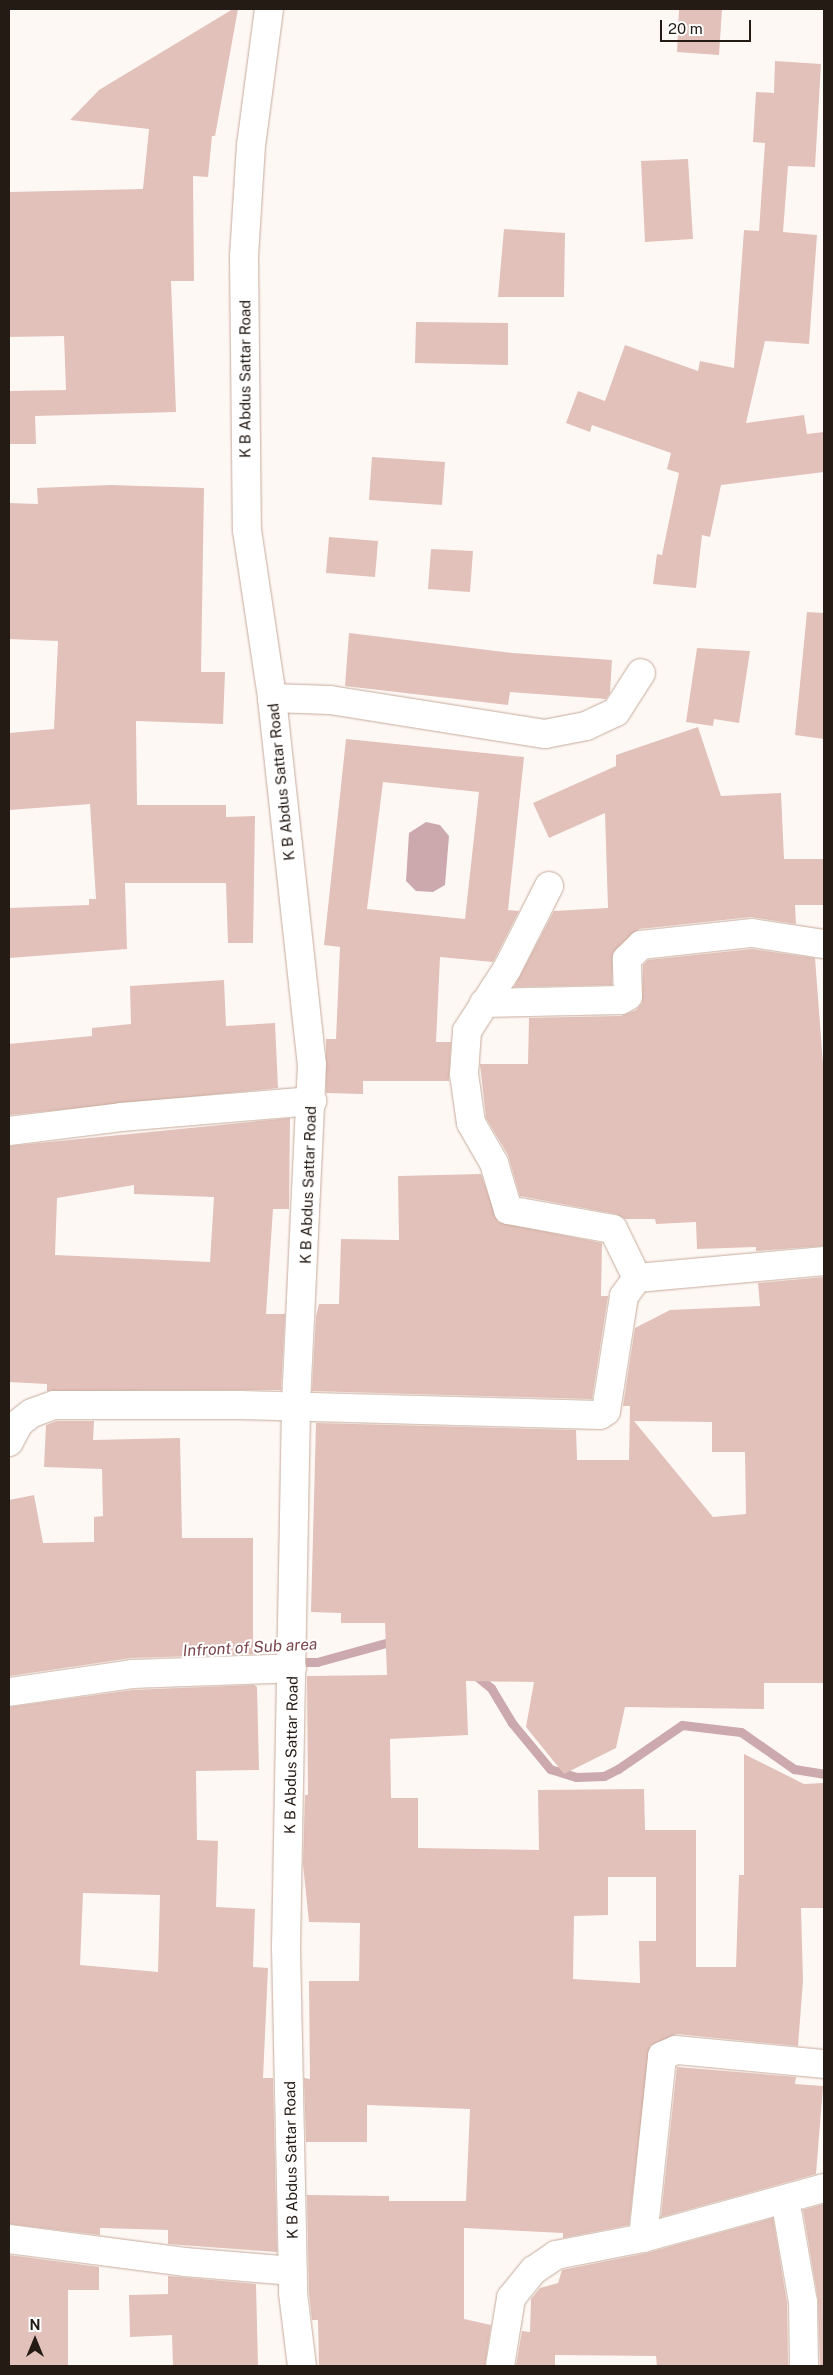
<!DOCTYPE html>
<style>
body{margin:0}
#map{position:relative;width:833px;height:2375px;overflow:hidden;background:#fef8f5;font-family:"Public Sans",sans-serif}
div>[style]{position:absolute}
.water>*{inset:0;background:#cca9ac}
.stream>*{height:9px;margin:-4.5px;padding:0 4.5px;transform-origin:4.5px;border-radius:4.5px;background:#cca9ac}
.building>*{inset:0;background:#e2c1ba}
.roads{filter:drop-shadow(0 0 1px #c6ab9b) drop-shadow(0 0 1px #c6ab9b)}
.street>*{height:28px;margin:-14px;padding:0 14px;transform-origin:14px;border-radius:14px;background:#fff}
.secondary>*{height:28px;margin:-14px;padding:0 14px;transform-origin:14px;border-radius:14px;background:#fff}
span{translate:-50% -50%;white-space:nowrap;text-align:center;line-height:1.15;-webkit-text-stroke:4px #fff;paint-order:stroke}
.street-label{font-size:15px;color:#251b15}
.water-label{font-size:16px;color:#7a474d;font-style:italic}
.frame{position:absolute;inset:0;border:10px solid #251b15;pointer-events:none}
.north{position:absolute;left:10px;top:2315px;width:50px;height:50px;-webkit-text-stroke:4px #fff;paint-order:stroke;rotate:0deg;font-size:14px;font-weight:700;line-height:20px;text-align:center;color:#251b15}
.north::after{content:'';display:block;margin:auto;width:18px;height:22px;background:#251b15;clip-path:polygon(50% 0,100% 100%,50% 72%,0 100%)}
.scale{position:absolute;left:660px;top:20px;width:91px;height:22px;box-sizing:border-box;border:2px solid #251b15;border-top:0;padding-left:6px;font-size:15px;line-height:18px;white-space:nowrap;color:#251b15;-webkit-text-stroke:4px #fff;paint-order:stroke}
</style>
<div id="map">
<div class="water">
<div style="clip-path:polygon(426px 822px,440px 825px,449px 836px,445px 885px,433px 892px,416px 891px,406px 881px,409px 833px)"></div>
</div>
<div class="stream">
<div style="left:293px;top:1662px;width:24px"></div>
<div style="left:317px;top:1662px;width:83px;rotate:-15.4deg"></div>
<div style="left:475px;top:1675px;width:21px;rotate:39deg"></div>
<div style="left:491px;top:1688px;width:41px;rotate:59deg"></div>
<div style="left:512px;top:1723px;width:60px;rotate:50.4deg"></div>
<div style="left:550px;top:1769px;width:27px;rotate:17deg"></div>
<div style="left:576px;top:1777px;width:28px;rotate:-2deg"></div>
<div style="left:604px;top:1776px;width:16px;rotate:-27deg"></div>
<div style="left:618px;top:1769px;width:78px;rotate:-34.5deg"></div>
<div style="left:682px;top:1725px;width:59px;rotate:6.8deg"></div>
<div style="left:741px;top:1732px;width:65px;rotate:34.9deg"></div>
<div style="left:794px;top:1769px;width:30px;rotate:9deg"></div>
</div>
<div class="building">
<div style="clip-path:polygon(233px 9px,238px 9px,215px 136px,212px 136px,208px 177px,193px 176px,194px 281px,171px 281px,176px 412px,35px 416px,36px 444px,9px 444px,9px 391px,66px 390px,64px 336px,9px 337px,9px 192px,143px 189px,149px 129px,70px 120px,99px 90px)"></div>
<div style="clip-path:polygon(679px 9px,722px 9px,719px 55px,677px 52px)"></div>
<div style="clip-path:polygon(775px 61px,821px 64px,815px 167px,788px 166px,783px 232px,817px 235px,809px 344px,765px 341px,746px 423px,804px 415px,807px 434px,824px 432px,824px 472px,721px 485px,710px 537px,702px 535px,696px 588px,653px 584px,657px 554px,662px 555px,679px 473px,667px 469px,671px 453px,592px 425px,590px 432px,566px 423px,578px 391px,605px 401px,625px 345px,698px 371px,700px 361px,734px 368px,744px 230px,759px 231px,765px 143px,753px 142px,756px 92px,774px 93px)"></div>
<div style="clip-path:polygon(688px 159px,693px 239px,645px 242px,641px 161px)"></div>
<div style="clip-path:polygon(504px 229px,565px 233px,564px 297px,498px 297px)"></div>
<div style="clip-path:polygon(416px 322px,508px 323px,508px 365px,415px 363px)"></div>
<div style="clip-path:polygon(372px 457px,445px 462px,442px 505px,369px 500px)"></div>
<div style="clip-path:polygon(110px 485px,204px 488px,201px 672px,225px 672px,223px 724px,136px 721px,137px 805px,226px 805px,226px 817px,255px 816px,253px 943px,228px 943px,226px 883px,125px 883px,127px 949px,9px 958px,9px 908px,89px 905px,89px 899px,96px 899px,90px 804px,9px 810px,9px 733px,54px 729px,58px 641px,9px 639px,9px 503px,38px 504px,37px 488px)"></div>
<div style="clip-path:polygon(329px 537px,378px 541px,375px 577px,326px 573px)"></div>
<div style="clip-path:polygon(431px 549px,473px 551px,470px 592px,428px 589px)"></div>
<div style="clip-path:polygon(807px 612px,824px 613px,824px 739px,795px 735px)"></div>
<div style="clip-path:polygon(349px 633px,513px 653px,612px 660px,610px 693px,606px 699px,510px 692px,508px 705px,345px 686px)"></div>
<div style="clip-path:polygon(697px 648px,750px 651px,739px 723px,714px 719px,713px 726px,686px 722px)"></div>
<div style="clip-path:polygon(698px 727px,721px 796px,781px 793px,784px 859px,824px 859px,824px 905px,795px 905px,796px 924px,751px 917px,639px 929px,613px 953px,612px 985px,514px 987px,554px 911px,608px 908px,605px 813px,549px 838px,533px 803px,616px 766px,616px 755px)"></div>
<div style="clip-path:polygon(evenodd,346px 739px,524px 757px,508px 910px,519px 911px,493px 962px,440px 957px,436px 1042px,451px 1042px,449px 1081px,363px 1081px,363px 1094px,326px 1093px,326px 1039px,336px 1039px,340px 947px,324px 945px,346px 739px,383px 782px,479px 792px,465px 919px,367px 909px,383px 782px)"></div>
<div style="clip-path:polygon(752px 949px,815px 958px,824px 1077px,824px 1246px,756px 1251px,756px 1247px,697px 1249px,696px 1222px,656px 1224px,655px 1219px,625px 1219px,616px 1214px,520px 1196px,508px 1155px,486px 1118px,480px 1064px,528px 1064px,529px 1018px,621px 1016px,636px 1010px,642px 1003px,643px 965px,648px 960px)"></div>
<div style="clip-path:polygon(224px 980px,226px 1026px,275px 1023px,278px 1088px,9px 1115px,9px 1044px,92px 1036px,92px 1028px,131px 1024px,130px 986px)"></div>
<div style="clip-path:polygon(evenodd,290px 1118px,289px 1209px,273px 1209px,266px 1314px,285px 1314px,281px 1390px,47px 1391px,47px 1384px,9px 1382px,9px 1146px,290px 1118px,134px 1185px,134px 1194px,214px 1197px,210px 1262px,55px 1255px,57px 1198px,134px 1185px)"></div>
<div style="clip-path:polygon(481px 1174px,498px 1222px,602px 1243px,601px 1296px,608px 1296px,592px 1399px,312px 1391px,316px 1316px,319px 1304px,339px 1304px,341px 1239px,399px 1240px,398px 1176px)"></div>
<div style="clip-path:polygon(evenodd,824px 1277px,824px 1683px,764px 1683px,764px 1709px,625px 1707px,616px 1748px,564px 1774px,526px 1727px,534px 1682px,466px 1681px,468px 1735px,390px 1739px,391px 1798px,418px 1798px,418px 1848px,539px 1850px,538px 1790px,644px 1789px,645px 1830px,696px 1830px,696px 1967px,736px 1967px,739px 1875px,744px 1875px,744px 1754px,804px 1784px,824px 1783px,824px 1908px,801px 1908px,803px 1981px,798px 2046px,677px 2034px,650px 2046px,629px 2225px,563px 2238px,563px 2233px,464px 2228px,464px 2319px,491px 2325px,485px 2366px,319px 2366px,318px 2320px,312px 2320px,309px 2292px,307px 2195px,389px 2196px,389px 2201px,466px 2201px,470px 2109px,367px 2105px,367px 2142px,306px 2142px,304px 2078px,310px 2079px,309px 1981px,359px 1981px,360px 1923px,309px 1922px,303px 1864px,305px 1795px,308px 1795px,307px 1676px,387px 1675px,385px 1623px,341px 1623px,341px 1613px,311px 1612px,316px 1423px,576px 1430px,577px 1460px,629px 1460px,630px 1406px,623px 1406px,635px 1328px,670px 1310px,760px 1306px,758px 1283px,824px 1277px,634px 1421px,712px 1422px,712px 1452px,745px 1452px,746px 1514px,713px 1517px,634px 1421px,824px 1277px,608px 1877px,656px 1877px,656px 1941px,639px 1941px,640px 1983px,573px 1979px,574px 1916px,608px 1915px,608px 1877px)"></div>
<div style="clip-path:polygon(57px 1421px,94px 1421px,93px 1440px,180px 1438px,182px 1538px,253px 1538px,253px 1654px,131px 1658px,9px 1676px,9px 1500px,34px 1495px,43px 1543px,94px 1542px,94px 1517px,103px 1516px,102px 1469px,44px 1467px,46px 1425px)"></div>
<div style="clip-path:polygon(evenodd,254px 1685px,257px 1687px,259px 1770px,196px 1771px,197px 1840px,218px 1841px,216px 1907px,255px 1909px,253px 1967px,268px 1968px,263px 2078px,273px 2078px,277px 2252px,168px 2244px,168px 2230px,100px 2228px,100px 2235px,9px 2224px,9px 1707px,133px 1690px,254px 1685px,83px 1893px,160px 1895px,158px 1972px,80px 1965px,83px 1893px)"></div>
<div style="clip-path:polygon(677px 2067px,796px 2077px,795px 2084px,823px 2086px,816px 2174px,661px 2217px)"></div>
<div style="clip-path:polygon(824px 2204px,824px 2366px,820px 2366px,818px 2299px,803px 2210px)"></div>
<div style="clip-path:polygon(773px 2218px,787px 2303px,788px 2366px,657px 2366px,656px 2356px,555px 2355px,555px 2366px,516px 2366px,522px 2331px,530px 2332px,531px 2299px,540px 2288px,558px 2283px,562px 2270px,647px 2253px)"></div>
<div style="clip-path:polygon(9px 2255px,99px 2267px,99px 2290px,68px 2290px,68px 2366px,9px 2366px)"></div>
<div style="clip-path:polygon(168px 2276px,256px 2284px,258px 2366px,173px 2366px,172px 2335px,130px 2337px,129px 2295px,168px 2294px)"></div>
</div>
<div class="roads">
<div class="street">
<div style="left:272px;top:698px;width:58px;rotate:2deg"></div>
<div style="left:330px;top:700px;width:218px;rotate:9deg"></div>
<div style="left:545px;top:734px;width:42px;rotate:-11deg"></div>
<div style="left:586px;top:726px;width:33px;rotate:-25deg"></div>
<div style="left:616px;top:712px;width:46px;rotate:-57.3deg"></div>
<div style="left:549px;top:886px;width:93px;rotate:116.8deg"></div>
<div style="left:507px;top:969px;width:74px;rotate:122.8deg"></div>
<div style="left:467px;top:1031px;width:43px;rotate:94deg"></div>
<div style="left:464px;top:1074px;width:49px;rotate:81.9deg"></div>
<div style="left:471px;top:1123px;width:46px;rotate:60.1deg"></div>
<div style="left:494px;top:1163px;width:49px;rotate:73.4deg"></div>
<div style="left:508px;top:1210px;width:107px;rotate:10.3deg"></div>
<div style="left:613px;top:1229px;width:55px;rotate:63.9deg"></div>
<div style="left:484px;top:1003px;width:137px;rotate:-1.3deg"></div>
<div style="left:621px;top:1000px;width:8px;rotate:-30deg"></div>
<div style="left:628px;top:996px;width:37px;rotate:-92deg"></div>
<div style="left:627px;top:959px;width:20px;rotate:-45deg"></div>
<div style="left:641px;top:945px;width:112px;rotate:-6.2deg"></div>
<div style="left:752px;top:933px;width:73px;rotate:8.7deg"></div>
<div style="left:9px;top:1131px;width:113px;rotate:-7.1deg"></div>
<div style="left:121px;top:1117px;width:192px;rotate:-4.8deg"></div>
<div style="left:9px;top:1442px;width:21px;rotate:-62deg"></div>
<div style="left:19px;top:1423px;width:16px;rotate:-38deg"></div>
<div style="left:32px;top:1413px;width:23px;rotate:-20deg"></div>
<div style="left:54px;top:1405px;width:187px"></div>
<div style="left:241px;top:1405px;width:359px;rotate:1.6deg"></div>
<div style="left:600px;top:1415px;width:7px;rotate:-34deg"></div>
<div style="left:606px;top:1411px;width:116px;rotate:-81.1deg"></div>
<div style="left:624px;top:1296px;width:22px;rotate:-54deg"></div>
<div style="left:637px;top:1278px;width:188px;rotate:-5.2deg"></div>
<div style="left:9px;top:1692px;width:124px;rotate:-8.3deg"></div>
<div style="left:132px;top:1674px;width:160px;rotate:-2.1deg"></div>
<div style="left:785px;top:2199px;width:105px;rotate:80.1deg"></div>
<div style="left:803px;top:2302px;width:64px;rotate:89.1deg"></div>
<div style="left:643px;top:2238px;width:183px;rotate:-84deg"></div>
<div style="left:662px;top:2056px;width:15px;rotate:-23deg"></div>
<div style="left:676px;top:2050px;width:149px;rotate:5.4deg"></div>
<div style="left:9px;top:2239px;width:177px;rotate:7.4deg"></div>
<div style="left:185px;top:2262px;width:108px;rotate:4.8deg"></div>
<div style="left:500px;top:2366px;width:69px;rotate:-80.8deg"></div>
<div style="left:511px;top:2298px;width:36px;rotate:-51deg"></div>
<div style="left:534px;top:2270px;width:27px;rotate:-34deg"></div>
<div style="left:556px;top:2255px;width:89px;rotate:-11.1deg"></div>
<div style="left:643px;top:2238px;width:188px;rotate:-15.4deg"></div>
</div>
<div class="secondary">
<div style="left:269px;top:9px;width:137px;rotate:97.5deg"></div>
<div style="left:251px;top:145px;width:111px;rotate:93.6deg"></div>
<div style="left:244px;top:256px;width:274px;rotate:89.4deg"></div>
<div style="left:247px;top:530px;width:170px;rotate:81.5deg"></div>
<div style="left:272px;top:698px;width:368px;rotate:83.8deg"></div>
<div style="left:312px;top:1064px;width:343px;rotate:92.7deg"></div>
<div style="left:296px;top:1407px;width:540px;rotate:91.06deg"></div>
<div style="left:286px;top:1947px;width:346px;rotate:88.8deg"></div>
<div style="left:293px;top:2293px;width:74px;rotate:83deg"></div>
</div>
</div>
<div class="street-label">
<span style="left:245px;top:379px;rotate:-90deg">K B Abdus Sattar Road</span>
<span style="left:281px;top:782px;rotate:-96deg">K B Abdus Sattar Road</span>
<span style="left:308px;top:1185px;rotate:-88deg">K B Abdus Sattar Road</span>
<span style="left:291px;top:1755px;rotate:-89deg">K B Abdus Sattar Road</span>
<span style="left:291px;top:2160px;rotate:-91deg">K B Abdus Sattar Road</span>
</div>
<div class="water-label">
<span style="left:250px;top:1648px;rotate:-3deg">Infront of Sub area</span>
</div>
<div class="frame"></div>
<div class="north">N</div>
<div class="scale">20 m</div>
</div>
